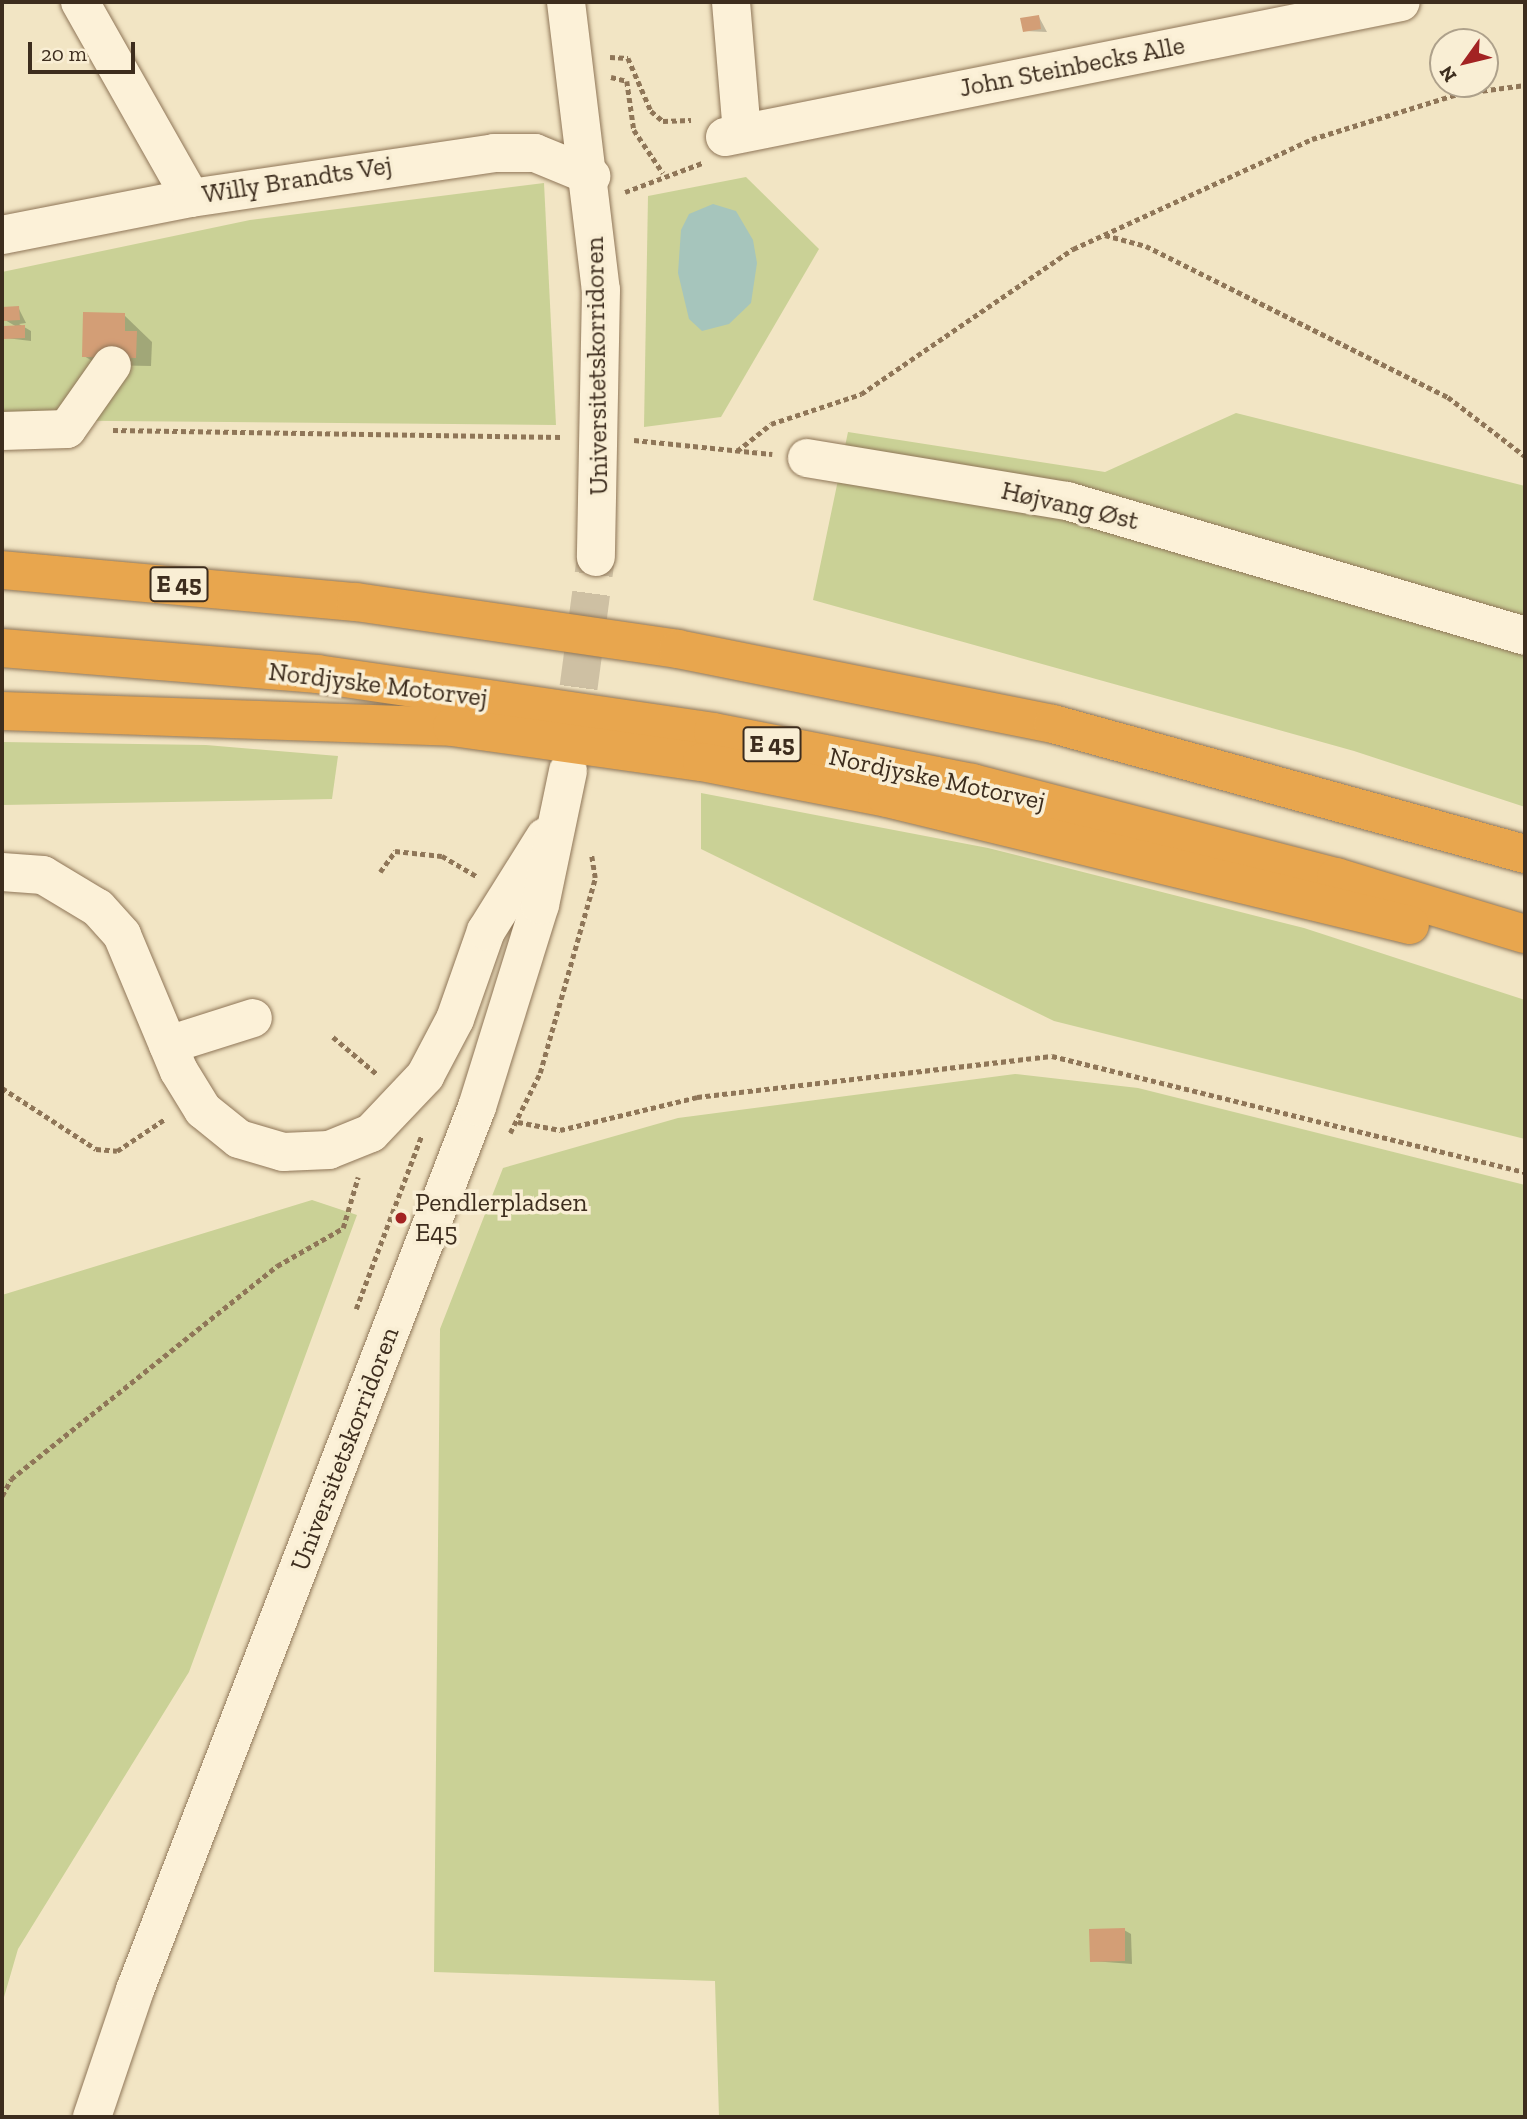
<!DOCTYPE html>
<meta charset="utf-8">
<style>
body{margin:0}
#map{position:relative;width:1527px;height:2119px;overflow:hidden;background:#f2e5c4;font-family:"Zilla Slab",serif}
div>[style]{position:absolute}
.green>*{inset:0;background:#cad196}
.water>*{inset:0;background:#a6c5bc}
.shadow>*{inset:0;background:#0003}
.building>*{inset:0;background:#d39e76}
.minor-tunnel>*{height:38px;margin-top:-19px;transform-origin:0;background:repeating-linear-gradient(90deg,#cec0a3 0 38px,transparent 0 57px)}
.path>*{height:4.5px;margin-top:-2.25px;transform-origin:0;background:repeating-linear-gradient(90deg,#8f7658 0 5px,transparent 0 8.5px)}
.roads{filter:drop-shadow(0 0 2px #8f7658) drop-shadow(0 0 2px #8f7658)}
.minor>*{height:38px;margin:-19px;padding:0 19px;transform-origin:19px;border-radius:19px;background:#fcf1d8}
.highway>*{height:38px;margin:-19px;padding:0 19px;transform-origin:19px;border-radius:19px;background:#e8a64e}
.dots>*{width:19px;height:19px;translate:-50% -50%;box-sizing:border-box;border:4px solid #f9eed4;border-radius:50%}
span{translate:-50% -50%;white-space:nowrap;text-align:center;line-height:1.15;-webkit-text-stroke:7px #f9eed4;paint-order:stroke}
.shield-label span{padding:2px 5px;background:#f9eed4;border:2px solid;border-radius:5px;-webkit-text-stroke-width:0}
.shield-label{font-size:24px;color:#3d2d1e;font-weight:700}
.street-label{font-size:26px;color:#3d2d1e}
.poi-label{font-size:26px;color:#3d2d1e}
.left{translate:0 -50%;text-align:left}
.frame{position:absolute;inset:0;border:4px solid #3d2d1e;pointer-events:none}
.north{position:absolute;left:1429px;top:28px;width:70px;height:70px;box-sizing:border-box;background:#f9eed4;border:2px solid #aea18b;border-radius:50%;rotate:236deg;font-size:19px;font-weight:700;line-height:28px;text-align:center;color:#3d2d1e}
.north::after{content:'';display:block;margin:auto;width:24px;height:32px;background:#a32323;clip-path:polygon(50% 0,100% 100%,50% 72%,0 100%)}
.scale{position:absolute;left:28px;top:42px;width:107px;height:32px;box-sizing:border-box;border:4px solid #3d2d1e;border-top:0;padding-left:9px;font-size:21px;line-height:24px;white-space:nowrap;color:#3d2d1e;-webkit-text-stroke:5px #f9eed4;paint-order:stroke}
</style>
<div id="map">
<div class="green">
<div style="clip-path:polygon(746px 177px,819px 249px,721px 417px,644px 427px,648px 196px)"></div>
<div style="clip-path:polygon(544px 183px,556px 425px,2px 420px,2px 272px,250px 220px)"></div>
<div style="clip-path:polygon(1236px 413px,1525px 486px,1525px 807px,1354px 751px,813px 600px,848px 432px,1105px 472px)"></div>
<div style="clip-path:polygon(2px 742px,206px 745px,338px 756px,332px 799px,2px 805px)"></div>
<div style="clip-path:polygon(701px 793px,988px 848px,1304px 928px,1525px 1000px,1525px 1139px,1054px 1021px,701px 849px)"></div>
<div style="clip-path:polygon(1015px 1074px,1138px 1088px,1525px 1185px,1525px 2117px,719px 2117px,715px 1981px,434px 1972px,440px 1329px,503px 1168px,678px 1118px)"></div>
<div style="clip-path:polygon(312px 1200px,357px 1215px,189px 1672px,18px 1949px,2px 2004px,2px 1295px)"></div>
</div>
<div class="water">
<div style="clip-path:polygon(713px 204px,736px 211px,753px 240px,757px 263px,751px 303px,729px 324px,702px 331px,689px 319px,678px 273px,681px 230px,689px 214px)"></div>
</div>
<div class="shadow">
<div style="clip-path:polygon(1039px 17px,1047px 32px,1024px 31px)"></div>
<div style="clip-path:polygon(18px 307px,26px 323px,19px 324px,31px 331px,31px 341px,6px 338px,17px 327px,5px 320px)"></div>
<div style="clip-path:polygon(124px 315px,152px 342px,151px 366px,99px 365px,84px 356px)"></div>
<div style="clip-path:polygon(1124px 1930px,1131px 1934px,1132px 1964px,1092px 1961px)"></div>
</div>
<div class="building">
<div style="clip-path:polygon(1039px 15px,1041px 29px,1023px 32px,1020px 18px)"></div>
<div style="clip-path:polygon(19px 306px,20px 320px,3px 321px,2px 307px)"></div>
<div style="clip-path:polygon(83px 312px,125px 313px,125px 331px,137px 331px,136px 358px,82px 357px)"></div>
<div style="clip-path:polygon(25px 325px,25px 338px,4px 339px,4px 326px)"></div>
<div style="clip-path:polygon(1125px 1928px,1125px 1961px,1090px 1962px,1089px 1929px)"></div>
</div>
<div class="minor-tunnel">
<div style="left:571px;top:744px;width:189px;rotate:-82.4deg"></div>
</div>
<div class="path">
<div style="left:610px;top:57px;width:18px;rotate:3deg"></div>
<div style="left:628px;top:58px;width:58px;rotate:66.5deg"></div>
<div style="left:651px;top:111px;width:16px;rotate:40deg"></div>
<div style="left:663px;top:121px;width:28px;rotate:-2deg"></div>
<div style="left:611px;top:77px;width:16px;rotate:14deg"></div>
<div style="left:627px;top:81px;width:49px;rotate:81.9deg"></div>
<div style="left:634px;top:130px;width:52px;rotate:56deg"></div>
<div style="left:625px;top:192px;width:82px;rotate:-20.6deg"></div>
<div style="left:1105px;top:235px;width:42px;rotate:15deg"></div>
<div style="left:1146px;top:246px;width:338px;rotate:26.6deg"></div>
<div style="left:1448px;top:397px;width:97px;rotate:37.5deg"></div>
<div style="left:113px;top:430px;width:449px;rotate:0.9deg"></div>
<div style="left:634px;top:440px;width:139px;rotate:5.8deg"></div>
<div style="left:737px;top:451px;width:43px;rotate:-38.5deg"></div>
<div style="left:771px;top:424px;width:95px;rotate:-18.4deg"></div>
<div style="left:861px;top:394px;width:257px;rotate:-34.4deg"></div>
<div style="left:1073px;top:249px;width:263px;rotate:-24.7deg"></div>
<div style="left:1312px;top:139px;width:152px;rotate:-17.2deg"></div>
<div style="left:1457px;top:94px;width:69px;rotate:-7.5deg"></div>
<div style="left:380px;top:872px;width:26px;rotate:-54deg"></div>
<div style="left:395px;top:851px;width:47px;rotate:6.1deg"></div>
<div style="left:442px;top:856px;width:42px;rotate:30.3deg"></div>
<div style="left:333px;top:1037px;width:59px;rotate:40.2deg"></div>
<div style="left:2px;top:1088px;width:112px;rotate:33deg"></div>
<div style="left:96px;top:1149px;width:21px;rotate:5deg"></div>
<div style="left:117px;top:1151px;width:58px;rotate:-33.7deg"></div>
<div style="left:518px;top:1122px;width:43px;rotate:10.8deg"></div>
<div style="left:560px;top:1130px;width:141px;rotate:-13.5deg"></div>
<div style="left:697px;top:1097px;width:357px;rotate:-6.6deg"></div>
<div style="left:1052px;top:1056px;width:487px;rotate:13.8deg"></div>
<div style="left:510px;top:1133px;width:67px;rotate:-63.4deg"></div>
<div style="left:540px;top:1073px;width:203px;rotate:-74.2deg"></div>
<div style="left:595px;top:878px;width:25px;rotate:-99deg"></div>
<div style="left:356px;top:1309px;width:184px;rotate:-69.3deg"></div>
<div style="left:2px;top:1496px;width:19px;rotate:-62deg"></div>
<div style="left:11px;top:1479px;width:341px;rotate:-38.7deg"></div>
<div style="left:277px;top:1266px;width:76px;rotate:-29.9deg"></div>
<div style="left:343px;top:1228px;width:53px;rotate:-73.6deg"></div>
</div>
<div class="roads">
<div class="minor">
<div style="left:80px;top:2px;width:225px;rotate:60.5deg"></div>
<div style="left:566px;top:2px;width:290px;rotate:83.1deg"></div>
<div style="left:601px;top:290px;width:267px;rotate:91.1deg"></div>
<div style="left:731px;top:2px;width:131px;rotate:85.2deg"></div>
<div style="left:725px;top:137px;width:689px;rotate:-11.29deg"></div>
<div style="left:2px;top:235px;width:193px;rotate:-11.1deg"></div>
<div style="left:191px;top:198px;width:306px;rotate:-8.4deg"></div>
<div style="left:494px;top:153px;width:41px"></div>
<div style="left:535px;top:153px;width:61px;rotate:22.3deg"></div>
<div style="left:2px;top:431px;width:65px;rotate:-1.8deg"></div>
<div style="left:67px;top:429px;width:78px;rotate:-54.9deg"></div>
<div style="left:807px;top:458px;width:264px;rotate:9.4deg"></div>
<div style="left:1067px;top:501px;width:477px;rotate:16.4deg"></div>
<div style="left:2px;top:872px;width:41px;rotate:4.2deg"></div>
<div style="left:43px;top:875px;width:64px;rotate:31deg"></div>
<div style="left:98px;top:908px;width:36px;rotate:48deg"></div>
<div style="left:122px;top:935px;width:147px;rotate:67.3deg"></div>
<div style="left:179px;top:1071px;width:46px;rotate:58.4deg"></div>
<div style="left:203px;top:1110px;width:46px;rotate:38.9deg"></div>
<div style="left:239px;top:1139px;width:46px;rotate:16.5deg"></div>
<div style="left:283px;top:1152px;width:46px;rotate:-2.5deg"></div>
<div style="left:329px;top:1150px;width:45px;rotate:-22deg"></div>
<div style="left:371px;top:1133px;width:79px;rotate:-46.5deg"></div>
<div style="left:425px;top:1076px;width:64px;rotate:-62.2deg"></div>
<div style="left:455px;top:1019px;width:93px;rotate:-70.6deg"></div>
<div style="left:486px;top:931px;width:111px;rotate:-57.9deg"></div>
<div style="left:168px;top:1045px;width:89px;rotate:-17.6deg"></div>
<div style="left:92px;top:2117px;width:134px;rotate:-71.3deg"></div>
<div style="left:135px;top:1990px;width:947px;rotate:-68.83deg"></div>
<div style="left:477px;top:1107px;width:212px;rotate:-72.7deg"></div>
<div style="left:540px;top:905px;width:137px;rotate:-78.2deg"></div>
</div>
<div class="highway">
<div style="left:2px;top:570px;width:355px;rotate:5.2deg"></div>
<div style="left:356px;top:602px;width:325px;rotate:8.3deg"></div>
<div style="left:678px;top:649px;width:382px;rotate:11.3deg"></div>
<div style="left:1053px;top:724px;width:490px;rotate:15.4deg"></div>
<div style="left:2px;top:648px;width:316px;rotate:4.7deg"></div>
<div style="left:317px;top:674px;width:400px;rotate:8.3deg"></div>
<div style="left:713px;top:732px;width:264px;rotate:11.1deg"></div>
<div style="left:972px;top:783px;width:376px;rotate:14.5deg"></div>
<div style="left:1336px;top:877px;width:197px;rotate:16.8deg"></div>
<div style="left:2px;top:711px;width:450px;rotate:2deg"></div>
<div style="left:452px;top:727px;width:252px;rotate:8deg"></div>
<div style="left:702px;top:762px;width:188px;rotate:11deg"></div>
<div style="left:887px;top:798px;width:538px;rotate:13.65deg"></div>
</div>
</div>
<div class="dots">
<div style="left:401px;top:1218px;background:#a32323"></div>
</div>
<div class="shield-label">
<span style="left:179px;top:584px">E 45</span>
<span style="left:772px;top:744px">E 45</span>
</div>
<div class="street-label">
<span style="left:1072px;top:67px;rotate:-11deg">John Steinbecks Alle</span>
<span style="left:297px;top:180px;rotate:-9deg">Willy Brandts Vej</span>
<span style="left:597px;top:366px;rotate:-91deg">Universitetskorridoren</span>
<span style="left:1070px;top:506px;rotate:13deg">Højvang Øst</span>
<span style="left:378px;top:685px;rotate:7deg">Nordjyske Motorvej</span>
<span style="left:937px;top:779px;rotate:12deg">Nordjyske Motorvej</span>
<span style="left:345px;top:1449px;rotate:-69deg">Universitetskorridoren</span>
</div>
<div class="poi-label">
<span class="left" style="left:415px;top:1218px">Pendlerpladsen<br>E45</span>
</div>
<div class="frame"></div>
<div class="north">N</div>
<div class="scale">20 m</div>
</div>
